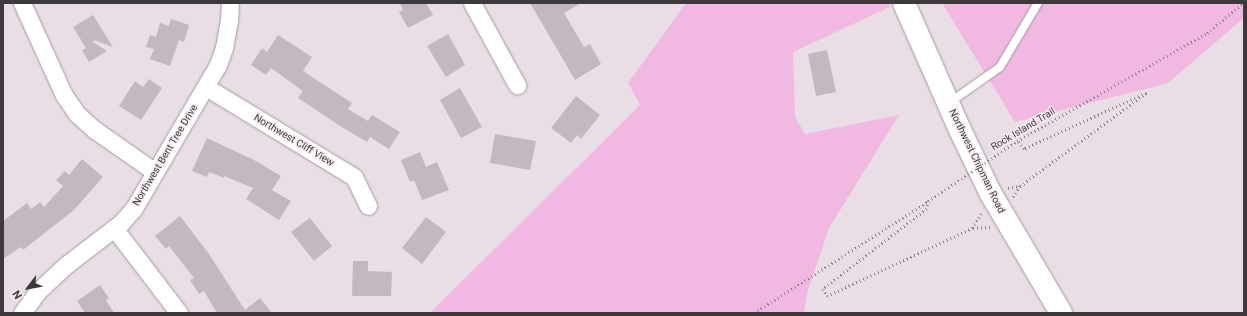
<!DOCTYPE html>
<style>
body{margin:0}
#map{position:relative;width:1247px;height:316px;overflow:hidden;background:#e9dee5;font-family:Roboto,sans-serif}
div>[style]{position:absolute}
.green>*{inset:0;background:#f1b9e1}
.building>*{inset:0;background:#c3b8bf}
.path>*{height:2.5px;margin-top:-1.25px;transform-origin:0;background:repeating-linear-gradient(90deg,#8c8489 0 1px,transparent 0 4px)}
.roads{filter:drop-shadow(0 0 1px #a49aa1) drop-shadow(0 0 1px #a49aa1)}
.lane>*{height:8px;margin:-4px;padding:0 4px;transform-origin:4px;border-radius:4px;background:#fff}
.street>*{height:17px;margin:-8.5px;padding:0 8.5px;transform-origin:8.5px;border-radius:8.5px;background:#fff}
.secondary>*{height:22px;margin:-11px;padding:0 11px;transform-origin:11px;border-radius:11px;background:#fff}
.path-bridge>*{height:2.5px;margin-top:-1.25px;transform-origin:0;background:repeating-linear-gradient(90deg,#8c8489 0 1px,transparent 0 4px)}
span{translate:-50% -50%;white-space:nowrap;text-align:center;line-height:1.15;-webkit-text-stroke:3px #f6ebf2;paint-order:stroke}
.street-label{font-size:10px;color:#3e393c}
.frame{position:absolute;inset:0;border:4px solid #3e393c;pointer-events:none}
.north{position:absolute;left:8px;top:268px;width:40px;height:40px;-webkit-text-stroke:3px #f6ebf2;paint-order:stroke;rotate:238deg;font-size:11px;font-weight:700;line-height:16px;text-align:center;color:#3e393c}
.north::after{content:'';display:block;margin:auto;width:14px;height:18px;background:#3e393c;clip-path:polygon(50% 0,100% 100%,50% 72%,0 100%)}
</style>
<div id="map">
<div class="green">
<div style="clip-path:polygon(686px 3px,888px 3px,890px 7px,793px 52px,795px 117px,805px 134px,899px 115px,829px 228px,807px 293px,804px 313px,430px 313px,640px 105px,628px 83px)"></div>
<div style="clip-path:polygon(942px 3px,1244px 3px,1244px 18px,1168px 83px,1015px 122px)"></div>
</div>
<div class="building">
<div style="clip-path:polygon(400px 3px,426px 3px,433px 15px,408px 28px,399px 12px,403px 10px)"></div>
<div style="clip-path:polygon(530px 3px,581px 3px,564px 13px,584px 47px,590px 44px,601px 64px,575px 80px)"></div>
<div style="clip-path:polygon(93px 15px,113px 47px,94px 40px,93px 42px,107px 51px,89px 62px,82px 50px,86px 48px,73px 27px)"></div>
<div style="clip-path:polygon(171px 19px,189px 25px,184px 42px,179px 40px,170px 66px,150px 59px,154px 49px,146px 47px,150px 35px,156px 37px,160px 23px,169px 26px)"></div>
<div style="clip-path:polygon(448px 34px,465px 65px,446px 77px,427px 46px)"></div>
<div style="clip-path:polygon(278px 35px,312px 57px,303px 71px,352px 103px,348px 109px,368px 121px,372px 115px,400px 132px,389px 149px,370px 137px,367px 142px,340px 126px,298px 98px,303px 91px,271px 68px,266px 75px,251px 65px,262px 48px,267px 52px)"></div>
<div style="clip-path:polygon(827px 50px,836px 92px,816px 96px,808px 54px)"></div>
<div style="clip-path:polygon(149px 79px,162px 88px,141px 120px,119px 106px,135px 81px,143px 87px)"></div>
<div style="clip-path:polygon(460px 88px,482px 127px,461px 138px,440px 100px)"></div>
<div style="clip-path:polygon(576px 96px,600px 115px,581px 139px,577px 135px,571px 143px,551px 128px)"></div>
<div style="clip-path:polygon(495px 134px,536px 141px,530px 170px,490px 163px)"></div>
<div style="clip-path:polygon(207px 138px,254px 160px,281px 176px,272px 190px,291px 201px,279px 220px,246px 199px,253px 188px,224px 176px,224px 178px,209px 172px,207px 177px,192px 171px)"></div>
<div style="clip-path:polygon(420px 152px,426px 167px,437px 162px,449px 190px,422px 200px,414px 180px,410px 182px,401px 160px)"></div>
<div style="clip-path:polygon(82px 159px,103px 177px,74px 210px,23px 250px,21px 247px,3px 259px,3px 221px,27px 203px,31px 209px,40px 202px,44px 207px,63px 186px,56px 180px,65px 171px,69px 175px)"></div>
<div style="clip-path:polygon(180px 216px,209px 254px,245px 310px,260px 298px,272px 313px,217px 313px,204px 291px,199px 294px,190px 280px,194px 278px,169px 246px,166px 249px,155px 236px)"></div>
<div style="clip-path:polygon(426px 217px,446px 232px,422px 264px,402px 248px)"></div>
<div style="clip-path:polygon(310px 218px,332px 246px,314px 261px,291px 232px)"></div>
<div style="clip-path:polygon(353px 261px,368px 261px,368px 271px,392px 272px,391px 296px,352px 296px)"></div>
<div style="clip-path:polygon(100px 285px,109px 298px,106px 300px,114px 313px,85px 313px,77px 301px)"></div>
</div>
<div class="path">
<div style="left:1008px;top:188px;width:11px;rotate:-10deg"></div>
<div style="left:1013px;top:197px;width:13px;rotate:-58deg"></div>
<div style="left:1020px;top:186px;width:157px;rotate:-36.4deg"></div>
<div style="left:1146px;top:93px;width:134px;rotate:155.3deg"></div>
<div style="left:1024px;top:149px;width:11px;rotate:-131deg"></div>
<div style="left:1017px;top:141px;width:219px;rotate:-29.6deg"></div>
<div style="left:1207px;top:33px;width:47px;rotate:-39.8deg"></div>
<div style="left:928px;top:201px;width:8px;rotate:97deg"></div>
<div style="left:927px;top:209px;width:131px;rotate:142.4deg"></div>
<div style="left:823px;top:289px;width:8px;rotate:60deg"></div>
<div style="left:827px;top:296px;width:160px;rotate:-25.1deg"></div>
<div style="left:972px;top:228px;width:17px;rotate:-57deg"></div>
<div style="left:973px;top:228px;width:17px;rotate:-3deg"></div>
<div style="left:754px;top:313px;width:206px;rotate:-32.7deg"></div>
</div>
<div class="roads">
<div class="lane">
<div style="left:949px;top:103px;width:62px;rotate:-35.2deg"></div>
<div style="left:1000px;top:67px;width:74px;rotate:-59.3deg"></div>
</div>
<div class="street">
<div style="left:22px;top:3px;width:101px;rotate:65.5deg"></div>
<div style="left:64px;top:95px;width:23px;rotate:56deg"></div>
<div style="left:77px;top:114px;width:24px;rotate:42deg"></div>
<div style="left:95px;top:130px;width:73px;rotate:35deg"></div>
<div style="left:472px;top:3px;width:94px;rotate:61.2deg"></div>
<div style="left:206px;top:87px;width:173px;rotate:31.3deg"></div>
<div style="left:354px;top:177px;width:32px;rotate:64deg"></div>
<div style="left:114px;top:228px;width:107px;rotate:52.6deg"></div>
<div style="left:22px;top:313px;width:26px;rotate:-54deg"></div>
<div style="left:37px;top:292px;width:40px;rotate:-43deg"></div>
<div style="left:66px;top:265px;width:69px;rotate:-37.4deg"></div>
<div style="left:121px;top:223px;width:20px;rotate:-49deg"></div>
<div style="left:134px;top:208px;width:166px;rotate:-59.6deg"></div>
<div style="left:218px;top:65px;width:18px;rotate:-71deg"></div>
<div style="left:224px;top:48px;width:27px;rotate:-80deg"></div>
<div style="left:229px;top:21px;width:18px;rotate:-87deg"></div>
</div>
<div class="secondary">
<div style="left:904px;top:3px;width:139px;rotate:66.2deg"></div>
<div style="left:960px;top:130px;width:71px;rotate:64.2deg"></div>
<div style="left:991px;top:194px;width:138px;rotate:59.5deg"></div>
</div>
</div>
<div class="path-bridge">
<div style="left:928px;top:201px;width:107px;rotate:-34deg"></div>
</div>
<div class="street-label">
<span style="left:1023px;top:129px;rotate:-31deg">Rock Island Trail</span>
<span style="left:294px;top:140px;rotate:31deg">Northwest Cliff View</span>
<span style="left:165px;top:155px;rotate:-59deg">Northwest Bent Tree Drive</span>
<span style="left:977px;top:161px;rotate:64deg">Northwest Chipman Road</span>
</div>
<div class="frame"></div>
<div class="north">N</div>
</div>
